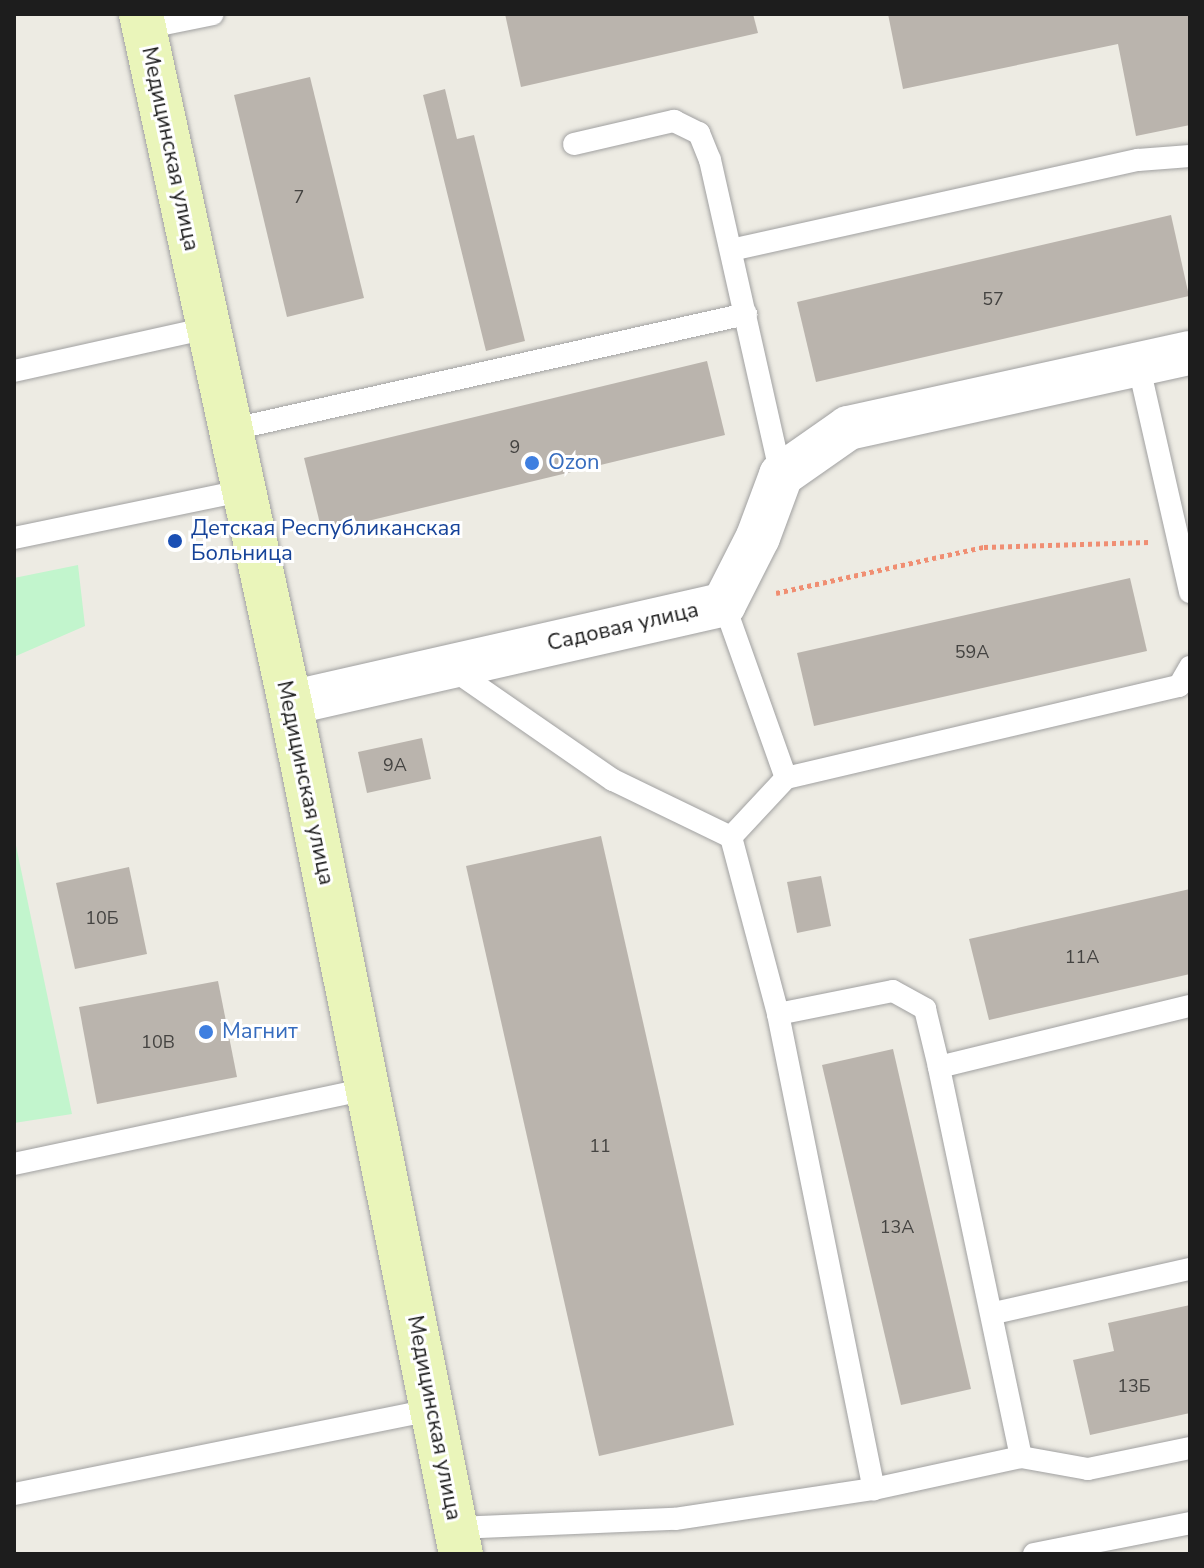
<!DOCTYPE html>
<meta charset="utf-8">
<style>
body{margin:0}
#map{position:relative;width:1204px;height:1568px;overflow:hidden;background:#edebe3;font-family:"Nunito Sans",sans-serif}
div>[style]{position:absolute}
.park>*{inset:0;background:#c2f5cd}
.building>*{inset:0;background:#bab4ad}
.path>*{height:5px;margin-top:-2.5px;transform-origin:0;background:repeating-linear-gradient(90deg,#f08e72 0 4px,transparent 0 8px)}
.roads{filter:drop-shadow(0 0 2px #a1a1a1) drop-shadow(0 0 2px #a1a1a1)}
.service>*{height:22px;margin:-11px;padding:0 11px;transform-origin:11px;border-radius:11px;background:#fff}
.minor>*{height:44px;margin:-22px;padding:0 22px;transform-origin:22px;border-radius:22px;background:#fff}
.secondary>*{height:44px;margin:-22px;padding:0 22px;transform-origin:22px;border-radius:22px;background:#eaf5ba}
.dots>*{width:22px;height:22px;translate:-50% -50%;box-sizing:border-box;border:4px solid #fff;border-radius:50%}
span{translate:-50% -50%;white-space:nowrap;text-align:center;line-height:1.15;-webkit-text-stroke:6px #fff;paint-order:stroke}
.number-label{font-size:18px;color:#444341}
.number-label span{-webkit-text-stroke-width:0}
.street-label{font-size:22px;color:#1d1d1d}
.shop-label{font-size:22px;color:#366cbe}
.left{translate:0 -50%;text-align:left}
.transit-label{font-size:22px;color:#164399}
.frame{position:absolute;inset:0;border:16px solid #1d1d1d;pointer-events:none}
</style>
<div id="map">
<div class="park">
<div style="clip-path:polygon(78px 565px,85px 626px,16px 656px,14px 664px,14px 578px)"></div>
<div style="clip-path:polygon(14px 836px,72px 1114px,14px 1123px)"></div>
</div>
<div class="building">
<div style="clip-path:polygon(505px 14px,753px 14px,758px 33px,521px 87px)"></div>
<div style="clip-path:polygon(888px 14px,1190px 14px,1190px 125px,1136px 136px,1118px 44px,903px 89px)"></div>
<div style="clip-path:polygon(310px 77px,364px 298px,287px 317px,234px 95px)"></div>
<div style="clip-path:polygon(445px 89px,457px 139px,474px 135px,525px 341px,486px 351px,423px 95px)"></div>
<div style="clip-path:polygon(1171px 215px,1189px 296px,816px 382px,797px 302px)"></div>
<div style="clip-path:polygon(707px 361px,725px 435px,322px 532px,304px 458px)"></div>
<div style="clip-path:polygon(1130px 578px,1147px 651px,814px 726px,797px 653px)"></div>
<div style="clip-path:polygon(422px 738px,431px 779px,367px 793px,358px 752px)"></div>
<div style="clip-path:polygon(601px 836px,734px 1425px,599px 1456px,466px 866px)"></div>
<div style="clip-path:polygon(129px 867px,147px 954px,75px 969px,56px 883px)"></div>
<div style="clip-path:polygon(821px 876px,831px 926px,797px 933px,787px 882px)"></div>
<div style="clip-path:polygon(1190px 889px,1190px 974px,989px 1020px,969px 939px)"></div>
<div style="clip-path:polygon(218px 981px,237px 1077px,97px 1104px,79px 1007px)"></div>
<div style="clip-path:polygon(893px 1049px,971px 1389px,901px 1405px,822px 1065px)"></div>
<div style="clip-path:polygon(1190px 1305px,1190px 1413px,1090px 1435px,1073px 1360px,1114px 1351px,1108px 1323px)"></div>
</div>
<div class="path">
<div style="left:776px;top:593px;width:213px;rotate:-12.5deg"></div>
<div style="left:984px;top:547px;width:165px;rotate:-1.7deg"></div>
</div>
<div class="roads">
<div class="service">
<div style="left:144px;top:28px;width:70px;rotate:-11.5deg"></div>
<div style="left:574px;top:144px;width:103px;rotate:-13deg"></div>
<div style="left:674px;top:121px;width:28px;rotate:26deg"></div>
<div style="left:699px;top:133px;width:29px;rotate:68deg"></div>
<div style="left:710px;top:160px;width:323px;rotate:77.3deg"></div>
<div style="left:731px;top:250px;width:417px;rotate:-12.5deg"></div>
<div style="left:1138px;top:160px;width:52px;rotate:-4.4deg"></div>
<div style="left:1138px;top:363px;width:235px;rotate:77.2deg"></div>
<div style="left:14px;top:371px;width:199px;rotate:-12.5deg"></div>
<div style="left:229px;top:430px;width:530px;rotate:-12.65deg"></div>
<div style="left:14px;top:538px;width:232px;rotate:-11.7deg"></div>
<div style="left:724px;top:604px;width:185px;rotate:70.4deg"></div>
<div style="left:786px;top:778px;width:81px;rotate:133deg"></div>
<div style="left:451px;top:668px;width:197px;rotate:34.7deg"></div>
<div style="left:613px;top:780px;width:131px;rotate:25.8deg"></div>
<div style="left:731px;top:837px;width:183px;rotate:75.1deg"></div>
<div style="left:778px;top:1014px;width:485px;rotate:78.6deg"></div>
<div style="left:874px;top:1489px;width:150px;rotate:-12.3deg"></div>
<div style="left:1021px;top:1457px;width:399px;rotate:-101.9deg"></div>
<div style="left:939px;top:1067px;width:258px;rotate:-13.7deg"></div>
<div style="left:786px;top:778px;width:404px;rotate:-13.2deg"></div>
<div style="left:1179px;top:686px;width:22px;rotate:-60deg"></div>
<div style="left:778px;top:1014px;width:117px;rotate:-11.3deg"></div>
<div style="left:893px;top:991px;width:37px;rotate:29deg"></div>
<div style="left:925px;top:1009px;width:60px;rotate:76.4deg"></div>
<div style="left:14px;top:1164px;width:362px;rotate:-12deg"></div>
<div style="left:994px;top:1313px;width:201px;rotate:-12.7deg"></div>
<div style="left:1021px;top:1457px;width:68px;rotate:10.2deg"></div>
<div style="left:1088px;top:1469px;width:104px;rotate:-11.6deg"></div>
<div style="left:14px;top:1494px;width:426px;rotate:-11.4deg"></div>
<div style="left:456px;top:1528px;width:219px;rotate:-2.4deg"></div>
<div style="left:675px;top:1519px;width:201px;rotate:-8.6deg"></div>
<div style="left:1034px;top:1554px;width:159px;rotate:-11.2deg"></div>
</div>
<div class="minor">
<div style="left:290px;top:703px;width:445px;rotate:-12.8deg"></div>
<div style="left:724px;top:604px;width:75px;rotate:-63.1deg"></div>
<div style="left:758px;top:537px;width:66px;rotate:-69.6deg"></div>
<div style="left:781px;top:475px;width:82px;rotate:-35deg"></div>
<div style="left:848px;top:428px;width:350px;rotate:-12.4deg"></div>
</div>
<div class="secondary">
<div style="left:141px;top:14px;width:705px;rotate:77.8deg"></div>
<div style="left:290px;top:703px;width:868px;rotate:78.64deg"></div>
</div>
</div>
<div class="dots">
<div style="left:532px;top:463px;background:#3f7fe0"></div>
<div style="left:175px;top:541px;background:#1a4fb4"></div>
<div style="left:206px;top:1032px;background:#3f7fe0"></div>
</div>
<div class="number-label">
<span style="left:299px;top:197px">7</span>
<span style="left:993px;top:299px">57</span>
<span style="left:515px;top:447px">9</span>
<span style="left:972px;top:652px">59А</span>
<span style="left:395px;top:765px">9А</span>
<span style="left:102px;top:918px">10Б</span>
<span style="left:1082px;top:957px">11А</span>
<span style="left:158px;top:1042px">10В</span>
<span style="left:600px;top:1146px">11</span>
<span style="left:897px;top:1227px">13А</span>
<span style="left:1134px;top:1386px">13Б</span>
</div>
<div class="street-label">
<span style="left:170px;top:149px;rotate:78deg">Медицинская улица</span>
<span style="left:623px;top:627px;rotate:-13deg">Садовая улица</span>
<span style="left:305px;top:783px;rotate:78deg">Медицинская улица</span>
<span style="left:434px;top:1418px;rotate:79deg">Медицинская улица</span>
</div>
<div class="shop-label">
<span class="left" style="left:548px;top:463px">Ozon</span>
<span class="left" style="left:222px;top:1032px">Магнит</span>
</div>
<div class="transit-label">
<span class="left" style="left:191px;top:541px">Детская Республиканская<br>Больница</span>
</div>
<div class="frame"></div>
</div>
